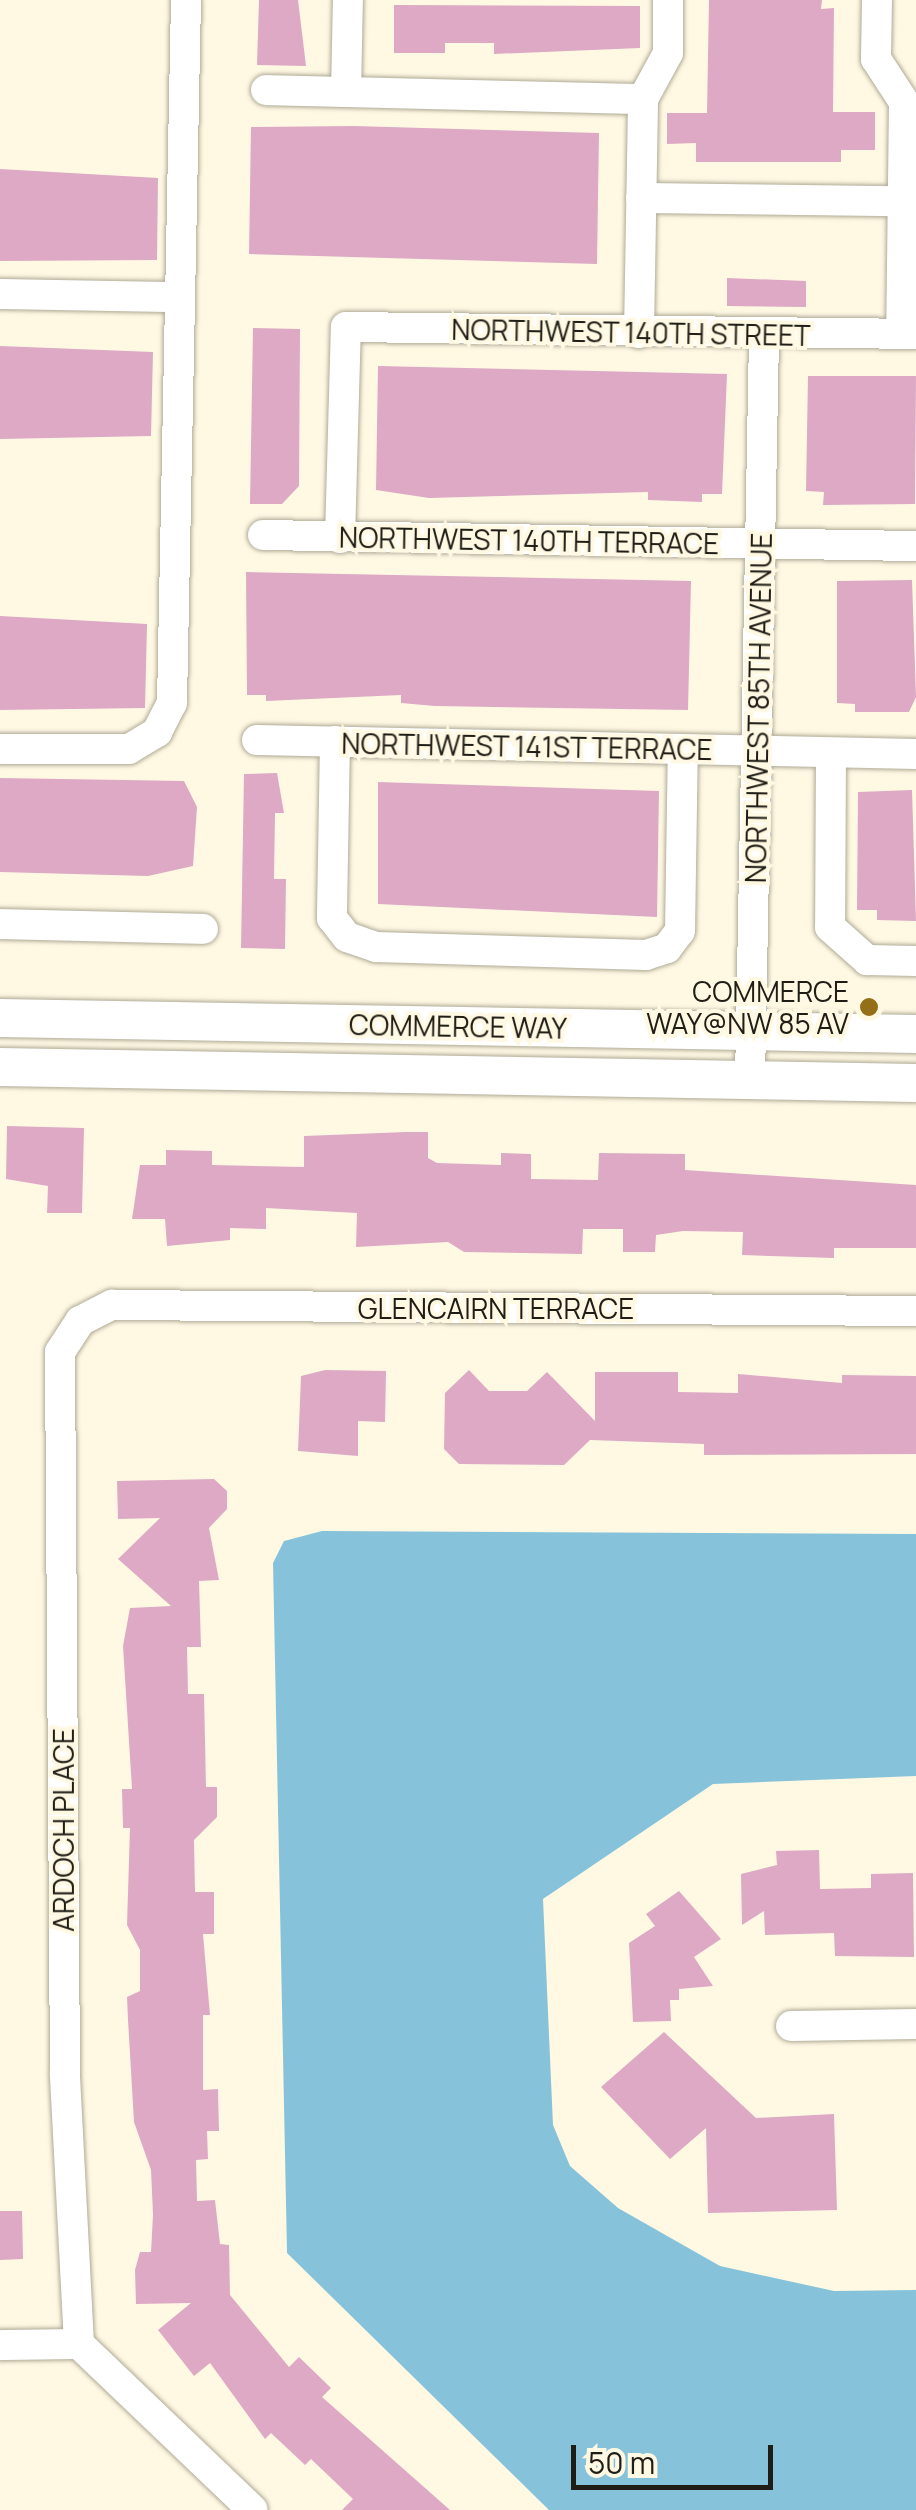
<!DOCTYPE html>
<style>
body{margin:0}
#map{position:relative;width:916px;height:2510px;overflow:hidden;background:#fff9e4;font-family:Manrope,sans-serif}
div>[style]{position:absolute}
.water>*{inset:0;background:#86c3db}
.building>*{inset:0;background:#dda9c5}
.roads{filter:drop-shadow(0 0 2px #afaa96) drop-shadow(0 0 2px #afaa96)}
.minor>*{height:30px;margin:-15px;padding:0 15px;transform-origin:15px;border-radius:15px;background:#fff}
.tertiary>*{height:38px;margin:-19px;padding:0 19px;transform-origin:19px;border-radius:19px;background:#fff}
.dots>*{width:28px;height:28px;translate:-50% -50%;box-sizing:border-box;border:5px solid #fff9e4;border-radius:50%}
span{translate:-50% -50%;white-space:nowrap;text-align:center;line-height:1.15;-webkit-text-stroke:8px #fff9e4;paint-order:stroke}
.street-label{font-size:28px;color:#1f1d16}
.poi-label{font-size:28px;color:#1f1d16}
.right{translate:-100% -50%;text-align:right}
.scale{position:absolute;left:571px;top:2445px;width:202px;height:45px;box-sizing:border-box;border:5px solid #1f1d16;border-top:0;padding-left:12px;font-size:30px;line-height:35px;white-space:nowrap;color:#1f1d16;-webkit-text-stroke:8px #fff9e4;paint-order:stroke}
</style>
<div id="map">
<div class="water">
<div style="clip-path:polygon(322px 1531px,916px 1534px,916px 1776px,713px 1784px,543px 1899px,553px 2125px,570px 2166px,618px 2208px,720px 2266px,834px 2291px,916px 2290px,916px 2510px,549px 2510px,287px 2253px,273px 1563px,284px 1541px)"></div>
</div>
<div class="building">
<div style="clip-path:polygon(259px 0,298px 0,306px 66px,257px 65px)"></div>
<div style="clip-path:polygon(709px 0,822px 0,821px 9px,834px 8px,833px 112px,875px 112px,875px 150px,841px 150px,841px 162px,696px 162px,696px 143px,667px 144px,667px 113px,707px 113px)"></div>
<div style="clip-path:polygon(394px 5px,640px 6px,640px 48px,494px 54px,494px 43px,445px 43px,445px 53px,394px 53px)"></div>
<div style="clip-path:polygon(354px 126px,599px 133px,597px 264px,249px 254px,251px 127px)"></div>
<div style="clip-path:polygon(0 169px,158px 178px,157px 260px,0 261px)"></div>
<div style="clip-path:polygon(727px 278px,806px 281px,806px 307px,727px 306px)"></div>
<div style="clip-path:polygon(253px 328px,300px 329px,299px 486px,282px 504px,250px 504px)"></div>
<div style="clip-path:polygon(0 346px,153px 352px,151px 436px,0 439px)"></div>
<div style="clip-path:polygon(378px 366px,727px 374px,722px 494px,702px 494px,702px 502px,648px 500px,648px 492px,429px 498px,376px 490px)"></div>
<div style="clip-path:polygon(808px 376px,916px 376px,915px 504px,823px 505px,824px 492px,806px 491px)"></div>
<div style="clip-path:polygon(246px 572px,691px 581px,688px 710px,435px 706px,401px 703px,401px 695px,266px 701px,266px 695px,247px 695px)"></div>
<div style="clip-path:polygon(912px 580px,916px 697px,909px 712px,855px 712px,855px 704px,837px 703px,837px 581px)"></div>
<div style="clip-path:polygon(0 616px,147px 624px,145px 708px,0 710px)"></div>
<div style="clip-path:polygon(277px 773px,284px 813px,275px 813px,274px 879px,286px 879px,285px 949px,241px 948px,244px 774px)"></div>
<div style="clip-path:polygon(0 778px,184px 781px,197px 807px,193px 866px,148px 876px,0 872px)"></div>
<div style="clip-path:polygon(378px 782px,659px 791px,657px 917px,378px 904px)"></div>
<div style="clip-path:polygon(912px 790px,916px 921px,877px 920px,877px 910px,857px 910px,858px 792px)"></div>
<div style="clip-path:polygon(7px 1126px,84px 1128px,82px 1213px,47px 1213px,48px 1186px,6px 1179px)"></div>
<div style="clip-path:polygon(406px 1132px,428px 1132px,428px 1158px,437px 1163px,501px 1165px,501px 1153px,531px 1154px,531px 1179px,598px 1180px,599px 1153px,685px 1154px,685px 1170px,916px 1185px,916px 1248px,834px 1248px,834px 1258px,742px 1255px,743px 1232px,683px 1231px,656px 1235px,655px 1252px,623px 1252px,623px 1229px,583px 1229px,582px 1254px,464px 1252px,448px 1242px,356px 1247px,357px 1213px,266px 1208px,266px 1229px,230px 1228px,230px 1240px,167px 1246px,165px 1219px,132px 1219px,140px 1165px,166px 1165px,166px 1150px,212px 1151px,212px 1165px,304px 1167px,304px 1136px)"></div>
<div style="clip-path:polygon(325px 1370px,386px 1371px,385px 1422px,358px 1421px,358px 1456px,298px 1451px,301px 1376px)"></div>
<div style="clip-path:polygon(469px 1370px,489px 1391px,527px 1391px,547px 1372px,595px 1421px,595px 1372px,678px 1372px,678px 1392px,738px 1393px,738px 1374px,842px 1383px,842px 1375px,916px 1376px,916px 1454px,704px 1455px,704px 1444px,590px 1440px,564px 1465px,459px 1464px,444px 1449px,445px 1393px)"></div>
<div style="clip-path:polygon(214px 1479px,227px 1491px,227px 1509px,209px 1528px,219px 1580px,199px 1581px,201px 1647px,187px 1647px,188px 1694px,204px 1694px,206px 1787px,217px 1787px,217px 1817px,194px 1840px,195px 1892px,214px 1892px,214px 1934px,203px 1934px,210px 2015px,203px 2015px,203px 2090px,218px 2089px,219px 2131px,207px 2131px,208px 2159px,196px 2160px,197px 2201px,215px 2200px,220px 2244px,229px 2245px,230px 2295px,289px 2367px,299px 2357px,331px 2388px,322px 2397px,450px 2510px,342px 2510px,353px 2499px,311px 2459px,305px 2465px,271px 2433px,265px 2439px,210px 2363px,194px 2376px,158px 2330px,191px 2303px,136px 2304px,135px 2270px,140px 2252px,151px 2252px,153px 2215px,151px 2170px,134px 2122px,128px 2020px,127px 1997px,140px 1991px,140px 1950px,127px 1925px,130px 1828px,123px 1828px,122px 1789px,132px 1789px,123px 1646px,130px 1608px,171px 1606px,118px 1559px,160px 1518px,118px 1519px,117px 1481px)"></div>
<div style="clip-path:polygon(819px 1850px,820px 1889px,871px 1888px,871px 1874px,913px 1873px,914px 1957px,835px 1956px,834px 1933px,765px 1935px,764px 1911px,742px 1925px,741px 1874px,777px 1865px,776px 1851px)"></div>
<div style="clip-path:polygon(679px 1891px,721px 1939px,694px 1957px,713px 1986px,679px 1989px,679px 2000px,670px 2000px,671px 2021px,633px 2022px,629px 1943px,655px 1926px,646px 1914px)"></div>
<div style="clip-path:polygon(664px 2032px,756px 2118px,834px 2114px,837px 2210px,708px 2213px,706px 2128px,670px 2159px,601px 2087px)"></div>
<div style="clip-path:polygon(0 2211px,22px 2211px,23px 2259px,0 2260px)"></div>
</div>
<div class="roads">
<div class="minor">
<div style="left:877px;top:0;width:59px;rotate:91deg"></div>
<div style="left:876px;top:59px;width:51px;rotate:56.9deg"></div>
<div style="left:904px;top:102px;width:232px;rotate:90.7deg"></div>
<div style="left:266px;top:90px;width:377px;rotate:1.4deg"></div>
<div style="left:346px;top:92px;width:92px;rotate:-88.8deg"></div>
<div style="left:641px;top:198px;width:262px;rotate:0.7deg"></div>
<div style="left:0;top:294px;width:180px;rotate:1deg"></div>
<div style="left:639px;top:333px;width:234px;rotate:-89deg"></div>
<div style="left:643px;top:99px;width:52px;rotate:-61.5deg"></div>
<div style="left:668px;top:53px;width:53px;rotate:-90deg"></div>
<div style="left:263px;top:535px;width:653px;rotate:0.97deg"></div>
<div style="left:340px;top:538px;width:211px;rotate:-88.4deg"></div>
<div style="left:346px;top:327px;width:570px;rotate:0.7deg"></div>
<div style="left:257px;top:740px;width:659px;rotate:1.22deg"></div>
<div style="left:335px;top:741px;width:177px;rotate:91deg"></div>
<div style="left:332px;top:918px;width:24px;rotate:52deg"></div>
<div style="left:347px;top:937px;width:31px;rotate:19deg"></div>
<div style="left:376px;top:947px;width:270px;rotate:1.7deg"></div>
<div style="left:646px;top:955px;width:22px;rotate:-18deg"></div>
<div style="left:667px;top:948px;width:21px;rotate:-53deg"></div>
<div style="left:680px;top:931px;width:182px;rotate:-89.1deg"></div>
<div style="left:0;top:749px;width:129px"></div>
<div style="left:129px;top:749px;width:33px;rotate:-31deg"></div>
<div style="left:157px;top:732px;width:33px;rotate:-63deg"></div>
<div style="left:172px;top:703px;width:703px;rotate:-88.86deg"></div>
<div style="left:831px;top:753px;width:174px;rotate:90.3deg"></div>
<div style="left:830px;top:927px;width:50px;rotate:41.7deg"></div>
<div style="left:867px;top:960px;width:49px;rotate:1.2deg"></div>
<div style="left:0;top:924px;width:203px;rotate:1.4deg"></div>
<div style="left:750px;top:1080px;width:745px;rotate:-88.92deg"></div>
<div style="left:791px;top:2026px;width:125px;rotate:-0.9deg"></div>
<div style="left:79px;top:2344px;width:270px;rotate:-93deg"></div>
<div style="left:65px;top:2074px;width:722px;rotate:-90.4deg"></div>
<div style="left:60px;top:1352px;width:37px;rotate:-57deg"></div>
<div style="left:80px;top:1321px;width:36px;rotate:-27deg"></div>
<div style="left:112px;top:1305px;width:804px;rotate:0.43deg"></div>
<div style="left:0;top:2345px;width:79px;rotate:-0.7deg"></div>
<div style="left:79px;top:2344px;width:240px;rotate:43.7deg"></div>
</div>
<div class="tertiary">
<div style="left:0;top:1018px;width:916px;rotate:1deg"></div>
<div style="left:0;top:1067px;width:916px;rotate:1deg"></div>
</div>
</div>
<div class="dots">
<div style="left:869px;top:1007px;background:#956e18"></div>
</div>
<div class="street-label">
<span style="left:631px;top:332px;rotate:1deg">NORTHWEST 140TH STREET</span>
<span style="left:529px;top:540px;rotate:1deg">NORTHWEST 140TH TERRACE</span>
<span style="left:758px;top:708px;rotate:-89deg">NORTHWEST 85TH AVENUE</span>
<span style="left:527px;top:746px;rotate:1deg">NORTHWEST 141ST TERRACE</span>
<span style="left:458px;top:1026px;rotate:1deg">COMMERCE WAY</span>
<span style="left:496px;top:1308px">GLENCAIRN TERRACE</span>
<span style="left:63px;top:1830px;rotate:-90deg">ARDOCH PLACE</span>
</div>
<div class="poi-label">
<span class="right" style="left:849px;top:1007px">COMMERCE<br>WAY@NW 85 AV</span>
</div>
<div class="scale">50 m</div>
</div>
